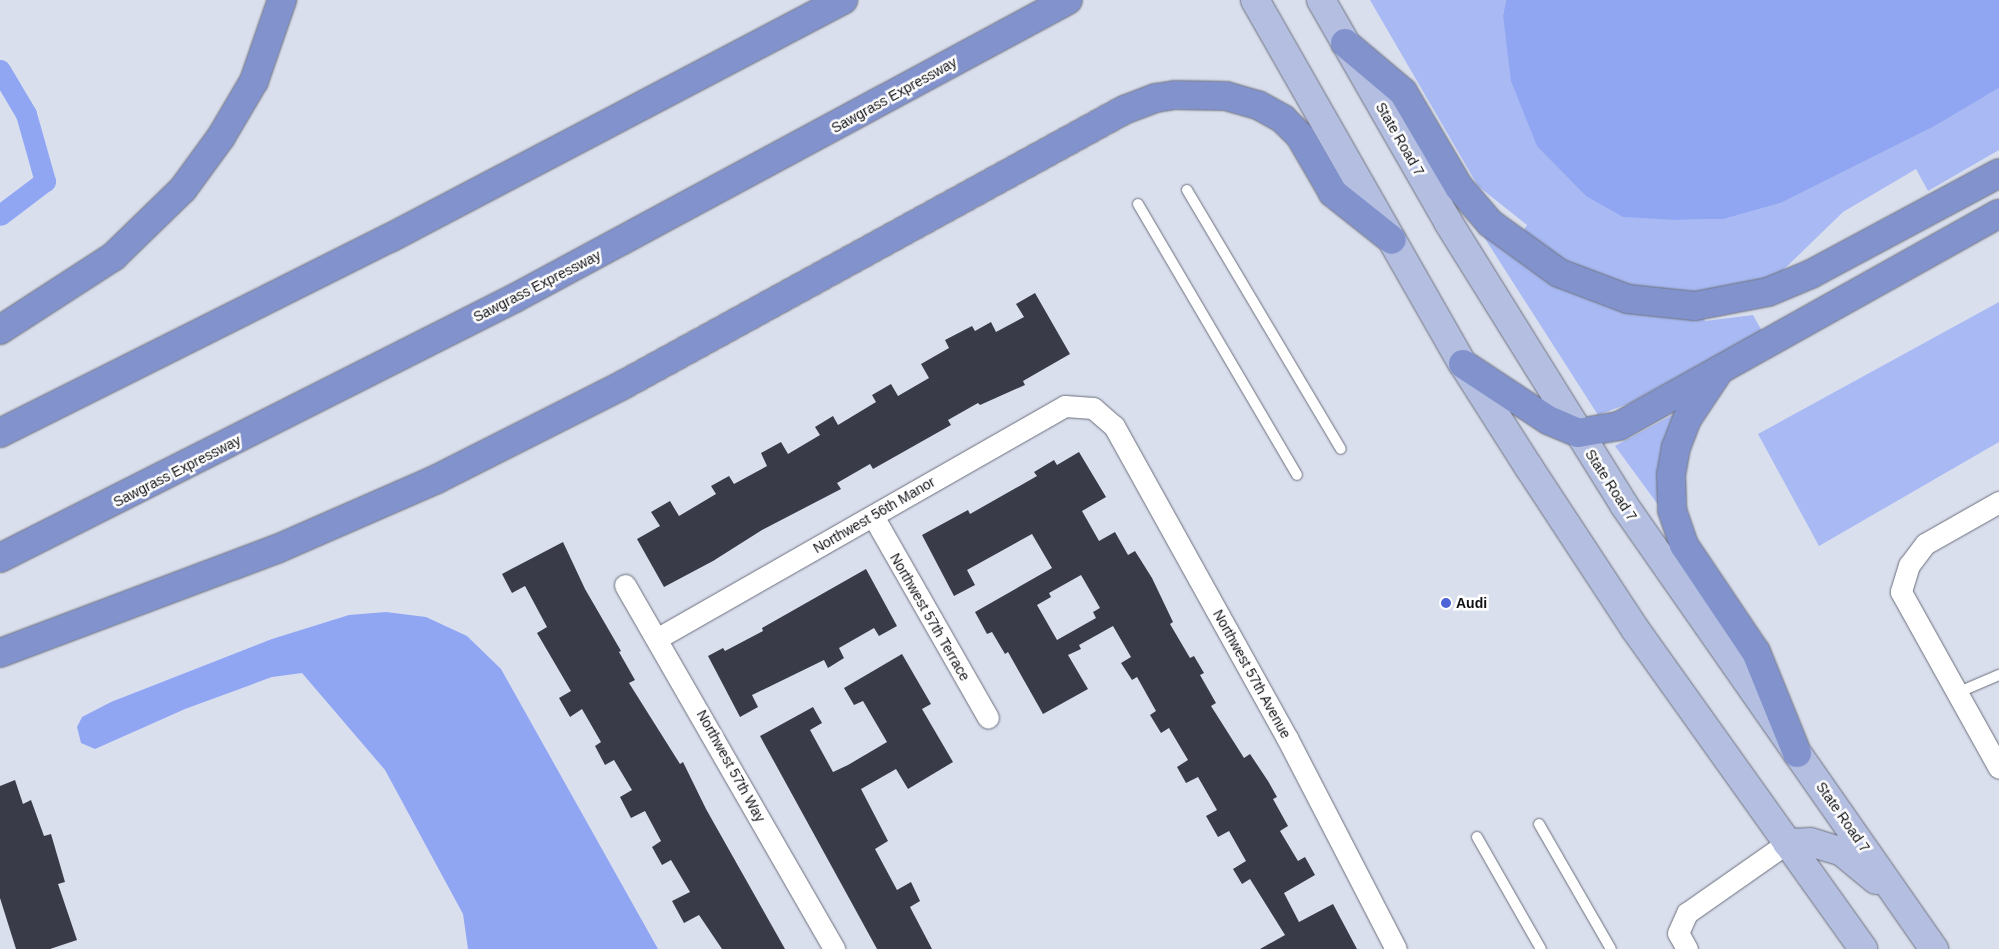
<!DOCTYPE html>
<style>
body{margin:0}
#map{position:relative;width:1999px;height:949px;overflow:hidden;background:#dadfee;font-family:Helvetica,sans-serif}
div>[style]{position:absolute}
.green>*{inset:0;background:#a8b9f3}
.water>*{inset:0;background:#90a6f3}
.canal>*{height:21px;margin:-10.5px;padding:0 10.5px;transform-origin:10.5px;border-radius:10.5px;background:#90a6f3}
.building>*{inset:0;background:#393c48}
.roads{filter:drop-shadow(0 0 1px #6b6f7c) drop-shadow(0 0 1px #6b6f7c)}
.service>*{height:10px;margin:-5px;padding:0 5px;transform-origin:5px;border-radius:5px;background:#fff}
.minor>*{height:21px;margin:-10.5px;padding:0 10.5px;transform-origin:10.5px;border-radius:10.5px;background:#fff}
.primary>*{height:28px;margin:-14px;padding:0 14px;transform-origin:14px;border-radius:14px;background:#b3bee1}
.motorway>*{height:28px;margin:-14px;padding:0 14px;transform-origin:14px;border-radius:14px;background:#8192cd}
.dots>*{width:14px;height:14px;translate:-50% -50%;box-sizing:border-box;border:2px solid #fff;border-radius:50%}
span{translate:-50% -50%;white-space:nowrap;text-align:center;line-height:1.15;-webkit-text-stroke:5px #fff;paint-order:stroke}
.street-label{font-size:14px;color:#111217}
.poi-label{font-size:14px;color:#111217;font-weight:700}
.left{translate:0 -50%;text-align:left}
</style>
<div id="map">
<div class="green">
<div style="clip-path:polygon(1370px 0,1506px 0,1503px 15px,1677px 220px,1724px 219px,1781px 203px,1935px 126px,1999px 88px,1999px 150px,1928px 191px,1916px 169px,1843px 212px,1775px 278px,1694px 295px,1620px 288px,1562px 260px,1521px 235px,1527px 225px,1478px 186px)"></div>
<div style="clip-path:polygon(1484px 232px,1703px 316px,1705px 321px,1753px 315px,1762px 331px,1630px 403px,1598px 415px,1482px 234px)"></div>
<div style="clip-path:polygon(1999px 302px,1999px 442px,1819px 546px,1758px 434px)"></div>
<div style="clip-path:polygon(1676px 413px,1659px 506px,1615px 446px)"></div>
</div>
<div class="water">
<div style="clip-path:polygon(1506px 0,1999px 0,1999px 88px,1935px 126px,1781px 203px,1724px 219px,1677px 220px,1623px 217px,1586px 196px,1537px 146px,1511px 81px,1503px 15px)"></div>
<div style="clip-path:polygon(386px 612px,426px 617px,467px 636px,501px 669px,658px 949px,468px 949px,463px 914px,385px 770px,302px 673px,272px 677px,185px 709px,95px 749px,81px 743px,77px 727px,82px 717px,111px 702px,272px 639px,349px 615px)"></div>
</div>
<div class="canal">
<div style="left:0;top:70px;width:51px;rotate:59.4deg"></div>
<div style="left:26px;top:114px;width:70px;rotate:74.2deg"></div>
<div style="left:45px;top:181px;width:56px;rotate:142.9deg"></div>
</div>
<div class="building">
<div style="clip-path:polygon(1035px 293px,1070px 354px,1023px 381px,1025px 385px,980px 405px,978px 403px,948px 420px,951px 425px,873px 469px,870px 464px,837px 483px,841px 489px,762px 530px,713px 561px,664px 587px,637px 539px,660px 526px,651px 512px,670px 501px,679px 516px,716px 494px,711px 486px,729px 476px,734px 484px,767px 466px,761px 453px,781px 442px,788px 454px,820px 435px,815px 427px,833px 416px,838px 425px,876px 402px,872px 395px,891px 384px,898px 396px,929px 378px,921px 364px,949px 348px,945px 340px,972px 326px,975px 331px,991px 322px,996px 332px,1024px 317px,1016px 304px)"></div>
<div style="clip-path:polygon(evenodd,1079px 452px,1106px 497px,1082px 511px,1099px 541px,1115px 532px,1128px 555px,1135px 551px,1152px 578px,1173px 622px,1170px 624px,1190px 658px,1194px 656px,1204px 673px,1200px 675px,1216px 703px,1211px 706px,1244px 758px,1250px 754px,1268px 781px,1277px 797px,1273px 799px,1288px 826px,1280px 831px,1298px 861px,1305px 857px,1315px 875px,1284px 893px,1299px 922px,1333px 904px,1357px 949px,1260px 949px,1285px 935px,1250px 879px,1242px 884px,1233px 869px,1246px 861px,1229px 831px,1218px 837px,1206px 816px,1217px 810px,1198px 777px,1186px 783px,1177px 767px,1188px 760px,1169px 728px,1161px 733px,1150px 715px,1156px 711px,1137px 677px,1132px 680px,1121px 663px,1131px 657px,1113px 626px,1079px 645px,1081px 649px,1068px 655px,1088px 689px,1043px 714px,1008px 652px,1005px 654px,992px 632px,987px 634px,975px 612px,1052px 568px,1032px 534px,967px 570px,975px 585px,954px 596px,922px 535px,968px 510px,970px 514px,1037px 476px,1034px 472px,1054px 460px,1057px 465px,1079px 452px,1081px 575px,1100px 608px,1093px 612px,1096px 618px,1057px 640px,1037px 605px,1051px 597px,1049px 593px,1081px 575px)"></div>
<div style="clip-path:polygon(563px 542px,585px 589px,621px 651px,619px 652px,635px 680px,629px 683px,680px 764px,683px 762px,706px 809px,785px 949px,722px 949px,699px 915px,684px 923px,672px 901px,690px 892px,671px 860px,662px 865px,652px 847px,661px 841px,645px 811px,631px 818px,620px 797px,632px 790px,614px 760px,605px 765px,595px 746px,601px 742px,582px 709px,570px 717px,559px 698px,571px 691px,537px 633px,547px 627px,525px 586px,512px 593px,502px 574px)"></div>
<div style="clip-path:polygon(866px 569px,897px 626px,879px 636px,874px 628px,839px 648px,844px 658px,828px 668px,824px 660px,752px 695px,758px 707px,740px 717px,708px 656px,723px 648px,725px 651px,763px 631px,762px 628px)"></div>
<div style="clip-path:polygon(902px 654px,931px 704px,922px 709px,953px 762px,908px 789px,896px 769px,861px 789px,888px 841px,875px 849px,897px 890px,911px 882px,920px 901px,910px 907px,932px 949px,877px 949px,760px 736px,813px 707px,822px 723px,810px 730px,833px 772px,848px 765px,887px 742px,863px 701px,854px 705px,844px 688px)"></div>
<div style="clip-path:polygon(15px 780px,23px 804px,31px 800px,44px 836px,51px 834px,65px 882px,58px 884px,77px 940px,50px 949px,16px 949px,0 898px,0 786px)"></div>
</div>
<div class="roads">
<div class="service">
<div style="left:1187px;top:190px;width:301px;rotate:59.3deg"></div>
<div style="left:1138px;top:204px;width:314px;rotate:59.6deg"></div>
<div style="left:1957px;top:693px;width:46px;rotate:-23.2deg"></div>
<div style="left:1539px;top:824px;width:144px;rotate:60.1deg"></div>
<div style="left:1477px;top:837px;width:129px;rotate:60.3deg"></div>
</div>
<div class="minor">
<div style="left:1999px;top:502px;width:85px;rotate:150.4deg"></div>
<div style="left:1925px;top:544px;width:26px;rotate:127deg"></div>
<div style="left:1909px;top:565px;width:28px;rotate:107deg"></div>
<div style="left:1901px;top:592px;width:201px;rotate:60.9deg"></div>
<div style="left:873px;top:516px;width:232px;rotate:60.3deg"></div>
<div style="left:625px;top:585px;width:420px;rotate:60.1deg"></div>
<div style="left:658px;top:638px;width:468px;rotate:-29.7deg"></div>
<div style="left:1065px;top:406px;width:28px;rotate:4deg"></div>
<div style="left:1093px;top:408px;width:28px;rotate:41deg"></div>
<div style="left:1114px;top:426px;width:357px;rotate:61deg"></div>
<div style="left:1287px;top:738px;width:237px;rotate:62.7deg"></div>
<div style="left:1687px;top:949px;width:18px;rotate:-119deg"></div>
<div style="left:1678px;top:933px;width:22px;rotate:-66deg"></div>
<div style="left:1687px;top:913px;width:122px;rotate:-35deg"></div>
</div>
<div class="primary">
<div style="left:1255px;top:0;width:419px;rotate:60.3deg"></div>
<div style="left:1463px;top:364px;width:121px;rotate:57.5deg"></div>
<div style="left:1528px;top:466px;width:195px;rotate:56.7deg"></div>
<div style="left:1635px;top:629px;width:393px;rotate:54.5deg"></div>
<div style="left:1321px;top:0;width:256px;rotate:60.2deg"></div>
<div style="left:1448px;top:222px;width:333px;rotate:58.1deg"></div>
<div style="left:1624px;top:505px;width:542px;rotate:55.08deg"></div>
<div style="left:1787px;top:843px;width:23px;rotate:-2deg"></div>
<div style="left:1810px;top:842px;width:34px;rotate:17deg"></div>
<div style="left:1842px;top:852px;width:44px;rotate:39.5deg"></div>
</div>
<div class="motorway">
<div style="left:1345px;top:43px;width:76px;rotate:40.2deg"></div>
<div style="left:1403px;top:92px;width:110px;rotate:59.5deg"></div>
<div style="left:1459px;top:187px;width:48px;rotate:49.3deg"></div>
<div style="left:1490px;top:223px;width:85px;rotate:35.9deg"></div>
<div style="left:1559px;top:273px;width:74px;rotate:20.6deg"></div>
<div style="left:1628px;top:299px;width:67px;rotate:6deg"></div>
<div style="left:1695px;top:306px;width:74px;rotate:-10.9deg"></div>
<div style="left:1768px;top:292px;width:47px;rotate:-22.7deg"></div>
<div style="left:1811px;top:274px;width:213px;rotate:-28.2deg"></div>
<div style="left:0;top:330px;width:135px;rotate:-32.9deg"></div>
<div style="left:113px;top:257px;width:98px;rotate:-44.2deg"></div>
<div style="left:183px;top:189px;width:64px;rotate:-53.8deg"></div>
<div style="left:221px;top:137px;width:65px;rotate:-59.5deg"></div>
<div style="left:254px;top:81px;width:86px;rotate:-70.9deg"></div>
<div style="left:1463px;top:364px;width:102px;rotate:33.4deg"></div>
<div style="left:1548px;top:420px;width:33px;rotate:23deg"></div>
<div style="left:1578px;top:433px;width:42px;rotate:-9.7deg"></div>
<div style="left:1619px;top:426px;width:435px;rotate:-29.2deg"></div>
<div style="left:1717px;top:374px;width:54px;rotate:123.7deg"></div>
<div style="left:1687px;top:419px;width:30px;rotate:111deg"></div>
<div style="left:1676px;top:447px;width:27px;rotate:100deg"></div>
<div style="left:1671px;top:474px;width:36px;rotate:88deg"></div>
<div style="left:1672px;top:510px;width:37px;rotate:71deg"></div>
<div style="left:1684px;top:545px;width:129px;rotate:56.1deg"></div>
<div style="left:1756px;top:652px;width:109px;rotate:67.9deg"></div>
<div style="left:0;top:433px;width:436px;rotate:-26.6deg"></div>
<div style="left:390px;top:238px;width:512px;rotate:-27.72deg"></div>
<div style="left:0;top:558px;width:577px;rotate:-26.79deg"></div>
<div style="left:515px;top:298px;width:628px;rotate:-28.32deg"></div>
<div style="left:0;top:653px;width:296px;rotate:-20.6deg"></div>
<div style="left:277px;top:549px;width:175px;rotate:-23.6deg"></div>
<div style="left:437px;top:479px;width:206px;rotate:-26.8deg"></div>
<div style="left:621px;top:386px;width:574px;rotate:-28.75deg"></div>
<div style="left:1124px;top:110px;width:34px;rotate:-21deg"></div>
<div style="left:1156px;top:98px;width:19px;rotate:-9deg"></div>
<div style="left:1175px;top:95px;width:51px;rotate:1.1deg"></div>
<div style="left:1226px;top:96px;width:33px;rotate:16deg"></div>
<div style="left:1258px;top:105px;width:29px;rotate:29deg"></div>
<div style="left:1283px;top:119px;width:24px;rotate:45deg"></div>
<div style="left:1300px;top:136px;width:66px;rotate:59.9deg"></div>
<div style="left:1333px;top:193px;width:75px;rotate:38.5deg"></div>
</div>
</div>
<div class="dots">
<div style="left:1446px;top:603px;background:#4d63d8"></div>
</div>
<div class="street-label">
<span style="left:894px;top:95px;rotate:-29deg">Sawgrass Expressway</span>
<span style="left:1400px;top:139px;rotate:60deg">State Road 7</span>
<span style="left:537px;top:286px;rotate:-27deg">Sawgrass Expressway</span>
<span style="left:177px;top:471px;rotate:-27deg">Sawgrass Expressway</span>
<span style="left:1611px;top:485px;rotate:57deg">State Road 7</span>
<span style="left:874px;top:515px;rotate:-30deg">Northwest 56th Manor</span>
<span style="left:930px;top:617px;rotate:60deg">Northwest 57th Terrace</span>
<span style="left:1252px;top:674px;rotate:61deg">Northwest 57th Avenue</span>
<span style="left:731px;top:766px;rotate:61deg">Northwest 57th Way</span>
<span style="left:1843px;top:817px;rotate:55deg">State Road 7</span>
</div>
<div class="poi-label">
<span class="left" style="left:1456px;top:603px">Audi</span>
</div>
</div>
